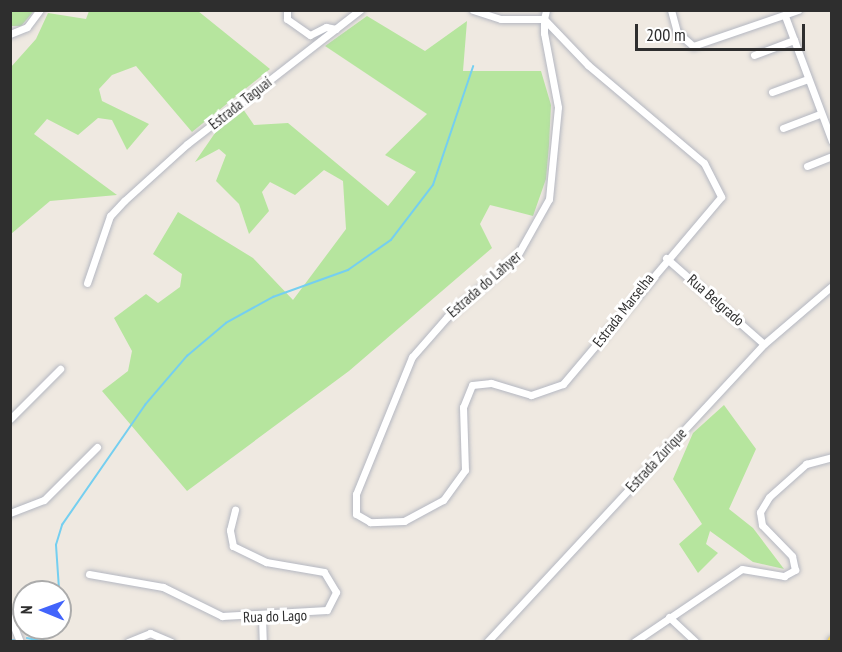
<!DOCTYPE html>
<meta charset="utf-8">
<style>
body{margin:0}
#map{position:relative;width:842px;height:652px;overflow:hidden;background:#efe9e1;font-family:"PT Sans Narrow",sans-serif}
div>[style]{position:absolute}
.green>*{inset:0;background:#b6e59e}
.stream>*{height:1.5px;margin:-0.75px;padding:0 0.75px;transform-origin:0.75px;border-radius:0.75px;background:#75cff0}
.roads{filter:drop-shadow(0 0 2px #b4b7c1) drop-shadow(0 0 2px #b4b7c1)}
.minor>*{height:7px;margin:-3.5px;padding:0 3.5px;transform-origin:3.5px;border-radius:3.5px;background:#fff}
.major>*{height:8px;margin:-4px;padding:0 4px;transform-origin:4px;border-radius:4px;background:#f2d163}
span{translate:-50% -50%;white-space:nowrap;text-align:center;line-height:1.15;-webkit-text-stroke:6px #fff;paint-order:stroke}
.street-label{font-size:15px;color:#2e2e2e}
.frame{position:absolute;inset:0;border:12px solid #2e2e2e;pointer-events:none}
.north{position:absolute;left:12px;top:580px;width:60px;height:60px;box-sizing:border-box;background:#fff;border:2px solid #ababab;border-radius:50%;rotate:271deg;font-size:16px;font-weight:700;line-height:24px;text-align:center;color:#2e2e2e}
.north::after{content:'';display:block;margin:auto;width:21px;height:27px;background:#4264fb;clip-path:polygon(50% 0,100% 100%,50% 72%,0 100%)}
.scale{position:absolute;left:635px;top:24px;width:170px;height:27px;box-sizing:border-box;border:3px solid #2e2e2e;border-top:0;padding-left:8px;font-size:18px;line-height:21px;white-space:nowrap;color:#2e2e2e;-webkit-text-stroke:4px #fff;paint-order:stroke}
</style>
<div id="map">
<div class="green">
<div style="clip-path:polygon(11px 11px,34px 11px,21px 26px,11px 26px)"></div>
<div style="clip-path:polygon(89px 11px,198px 11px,270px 69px,192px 132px,136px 66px,112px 75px,99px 89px,102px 101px,149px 124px,127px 150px,112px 120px,98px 118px,78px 135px,47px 119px,34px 134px,117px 195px,50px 201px,11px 234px,11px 67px,36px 39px,48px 13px,86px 19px)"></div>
<div style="clip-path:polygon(367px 16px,425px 51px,467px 21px,463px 71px,541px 71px,551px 105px,549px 145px,546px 179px,533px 216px,490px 205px,480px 224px,492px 248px,349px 371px,187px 491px,102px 391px,128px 371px,132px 351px,114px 318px,146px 294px,158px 303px,180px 287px,182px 274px,153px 254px,178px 212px,253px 258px,293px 300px,346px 229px,343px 181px,324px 170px,295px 195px,270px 182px,262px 192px,269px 211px,249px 234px,239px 204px,216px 181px,226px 155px,219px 149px,195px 162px,215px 133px,243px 109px,254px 125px,288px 123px,388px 206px,416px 172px,385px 155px,427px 114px,325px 46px)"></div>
<div style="clip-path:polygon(724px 405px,756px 449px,729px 509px,753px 528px,784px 569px,753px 562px,710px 531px,706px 544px,718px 553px,698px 573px,679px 544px,702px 524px,673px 479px,693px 433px)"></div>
</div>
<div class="stream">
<div style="left:60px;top:604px;width:59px;rotate:-93.9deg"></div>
<div style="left:56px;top:545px;width:21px;rotate:-73deg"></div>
<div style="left:62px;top:525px;width:146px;rotate:-55.3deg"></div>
<div style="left:145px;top:405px;width:65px;rotate:-49.4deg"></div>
<div style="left:187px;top:356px;width:51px;rotate:-40.2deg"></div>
<div style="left:226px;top:323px;width:54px;rotate:-29deg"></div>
<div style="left:273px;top:297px;width:80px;rotate:-19.8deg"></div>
<div style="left:348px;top:270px;width:52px;rotate:-34.9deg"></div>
<div style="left:391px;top:240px;width:69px;rotate:-52.6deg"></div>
<div style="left:433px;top:185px;width:125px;rotate:-71.3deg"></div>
<div style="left:27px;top:638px;width:15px;rotate:11deg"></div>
<div style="left:42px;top:641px;width:16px;rotate:-52deg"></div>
<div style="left:10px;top:640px;width:5px"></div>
</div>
<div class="roads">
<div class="minor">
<div style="left:287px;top:10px;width:9px;rotate:90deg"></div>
<div style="left:287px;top:19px;width:28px;rotate:35deg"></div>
<div style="left:310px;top:35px;width:18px;rotate:-27deg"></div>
<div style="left:326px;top:27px;width:10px;rotate:11deg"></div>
<div style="left:473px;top:10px;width:29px;rotate:18deg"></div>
<div style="left:501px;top:19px;width:43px"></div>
<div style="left:544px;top:19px;width:64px;rotate:46.3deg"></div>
<div style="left:588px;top:65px;width:152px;rotate:40.2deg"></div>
<div style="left:704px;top:163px;width:38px;rotate:63deg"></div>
<div style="left:721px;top:197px;width:245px;rotate:130.2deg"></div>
<div style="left:563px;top:384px;width:34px;rotate:161deg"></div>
<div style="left:531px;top:395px;width:42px;rotate:-163.3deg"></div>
<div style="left:491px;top:383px;width:19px;rotate:174deg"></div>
<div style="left:472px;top:385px;width:24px;rotate:112deg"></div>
<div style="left:463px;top:407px;width:63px;rotate:88.2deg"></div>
<div style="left:465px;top:470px;width:37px;rotate:126deg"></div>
<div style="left:443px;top:500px;width:44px;rotate:151.7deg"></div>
<div style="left:404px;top:521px;width:34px;rotate:178deg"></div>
<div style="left:370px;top:522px;width:16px;rotate:-150deg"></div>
<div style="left:356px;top:514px;width:20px;rotate:-90deg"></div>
<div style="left:356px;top:494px;width:148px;rotate:-67.8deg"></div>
<div style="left:412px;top:357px;width:53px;rotate:-48.8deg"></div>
<div style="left:447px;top:317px;width:93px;rotate:-41.1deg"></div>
<div style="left:517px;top:256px;width:65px;rotate:-60.7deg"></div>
<div style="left:549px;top:199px;width:92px;rotate:-84.4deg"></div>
<div style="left:558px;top:107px;width:75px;rotate:-100.7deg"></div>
<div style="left:544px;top:33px;width:14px;rotate:-90deg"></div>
<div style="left:544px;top:19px;width:9px;rotate:-77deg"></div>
<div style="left:671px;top:10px;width:23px;rotate:75deg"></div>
<div style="left:677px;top:32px;width:21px;rotate:41deg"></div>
<div style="left:693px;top:46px;width:111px;rotate:-18.9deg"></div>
<div style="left:785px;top:16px;width:134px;rotate:69.4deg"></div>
<div style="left:10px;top:34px;width:18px;rotate:-22deg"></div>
<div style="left:27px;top:27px;width:21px;rotate:-53deg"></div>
<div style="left:754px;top:55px;width:43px;rotate:-20.6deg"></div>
<div style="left:772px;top:92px;width:37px;rotate:-20deg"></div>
<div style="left:783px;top:128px;width:40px;rotate:-21deg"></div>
<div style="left:807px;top:166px;width:27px;rotate:-22deg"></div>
<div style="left:666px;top:258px;width:130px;rotate:41.3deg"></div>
<div style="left:87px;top:283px;width:71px;rotate:-71.1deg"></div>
<div style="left:110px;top:216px;width:21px;rotate:-47deg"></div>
<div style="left:124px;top:201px;width:85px;rotate:-42.1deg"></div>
<div style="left:187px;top:144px;width:219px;rotate:-37.8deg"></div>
<div style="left:10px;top:419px;width:71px;rotate:-45deg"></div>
<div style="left:10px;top:513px;width:36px;rotate:-21deg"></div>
<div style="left:44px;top:500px;width:75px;rotate:-45deg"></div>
<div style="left:89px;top:574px;width:75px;rotate:10deg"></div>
<div style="left:163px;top:587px;width:66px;rotate:26.2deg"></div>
<div style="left:222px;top:616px;width:105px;rotate:-3.3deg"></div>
<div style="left:327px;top:610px;width:20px;rotate:-63deg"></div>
<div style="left:336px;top:592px;width:23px;rotate:-121deg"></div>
<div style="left:324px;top:572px;width:59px;rotate:-170.2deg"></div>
<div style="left:266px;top:562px;width:37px;rotate:-154deg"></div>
<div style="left:233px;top:546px;width:16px;rotate:-101deg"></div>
<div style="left:230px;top:530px;width:21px;rotate:-76deg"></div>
<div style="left:10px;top:617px;width:27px;rotate:68deg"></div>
<div style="left:669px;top:617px;width:37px;rotate:43deg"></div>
<div style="left:262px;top:618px;width:24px;rotate:88deg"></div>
<div style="left:128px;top:642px;width:24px;rotate:-22deg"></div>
<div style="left:150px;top:633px;width:23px;rotate:23deg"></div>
<div style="left:487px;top:642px;width:407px;rotate:-47.1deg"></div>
<div style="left:764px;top:344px;width:89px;rotate:-40.5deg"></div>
<div style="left:634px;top:642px;width:130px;rotate:-34.1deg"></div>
<div style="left:742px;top:569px;width:43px;rotate:9.5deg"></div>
<div style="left:784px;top:576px;width:13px;rotate:-29deg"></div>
<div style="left:795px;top:570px;width:14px;rotate:-102deg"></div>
<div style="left:792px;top:556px;width:43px;rotate:-134.1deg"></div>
<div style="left:762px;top:525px;width:13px;rotate:-99deg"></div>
<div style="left:760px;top:512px;width:17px;rotate:-59deg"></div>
<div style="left:769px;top:497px;width:50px;rotate:-41.7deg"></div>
<div style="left:806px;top:464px;width:27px;rotate:-15deg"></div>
</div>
<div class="major">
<div style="left:831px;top:642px;width:2px;rotate:-63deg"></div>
</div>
</div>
<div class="street-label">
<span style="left:240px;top:103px;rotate:-38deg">Estrada Taguaí</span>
<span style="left:484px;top:284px;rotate:-41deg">Estrada do Lahyer</span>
<span style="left:716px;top:300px;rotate:41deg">Rua Belgrado</span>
<span style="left:623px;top:310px;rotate:-52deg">Estrada Marselha</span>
<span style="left:656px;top:460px;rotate:-47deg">Estrada Zurique</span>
<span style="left:275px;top:616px;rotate:-2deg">Rua do Lago</span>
</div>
<div class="frame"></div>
<div class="north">N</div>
<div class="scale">200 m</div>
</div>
